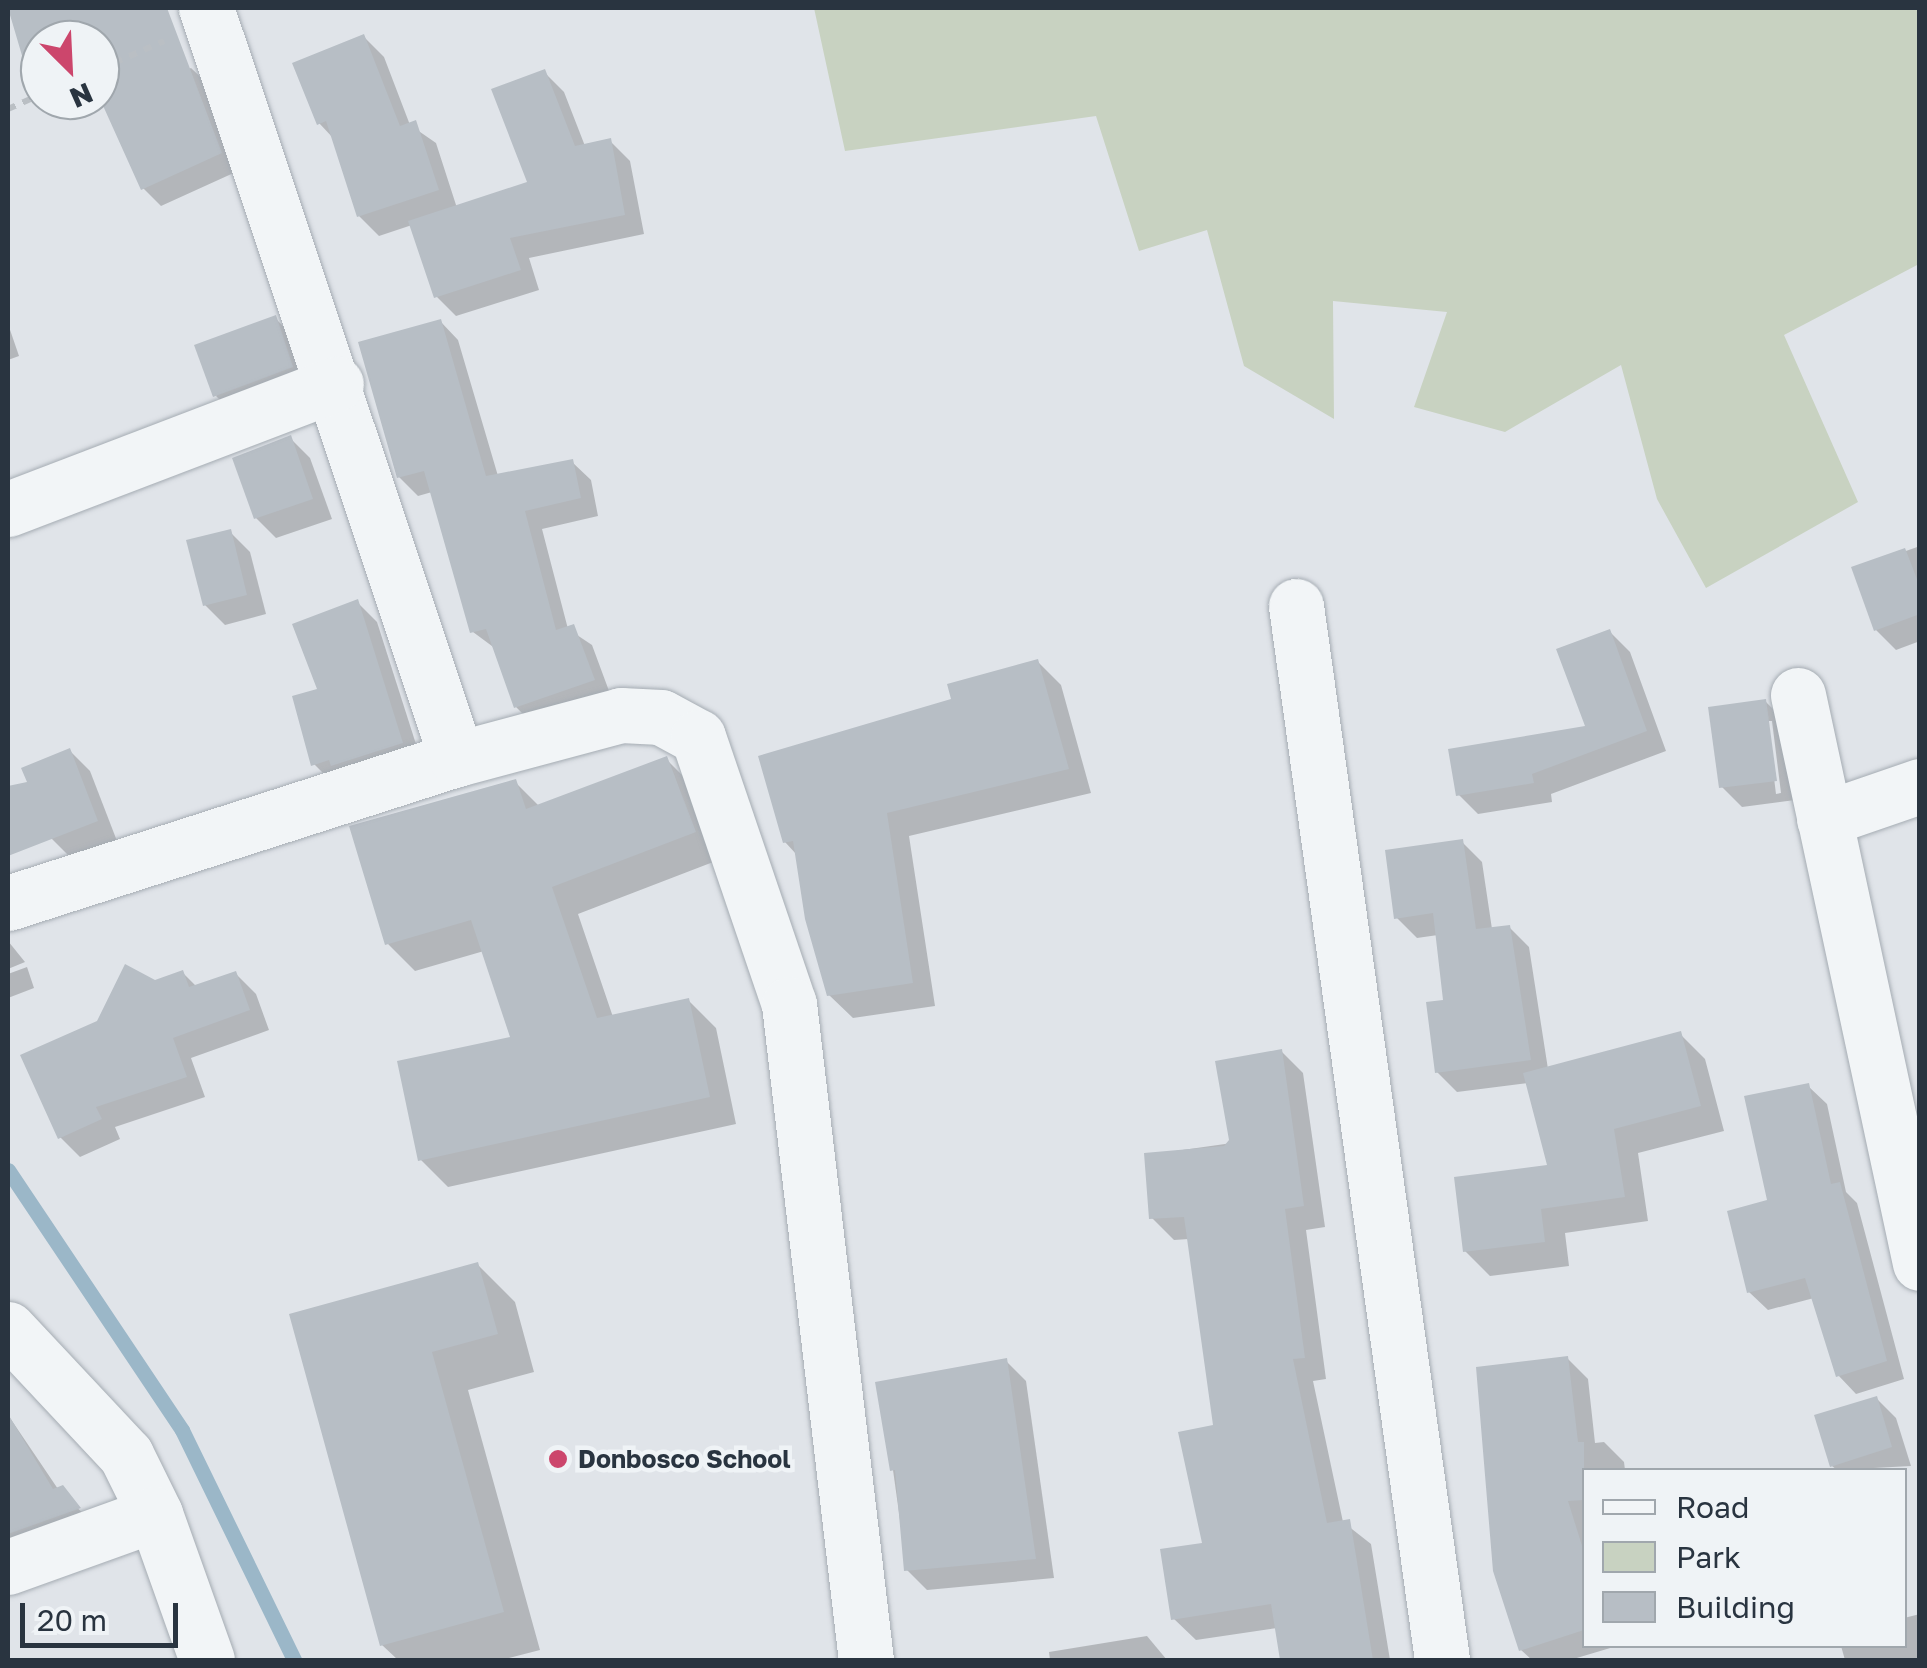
<!DOCTYPE html>
<style>
body{margin:0}
#map{position:relative;width:1927px;height:1668px;overflow:hidden;background:#e0e4e9;font-family:"Golos Text",sans-serif}
div>[style]{position:absolute}
.green>*{inset:0;background:#c8d2c1}
.shadow>*{inset:0;background:#0003}
.stream>*{height:15px;margin:-7.5px;padding:0 7.5px;transform-origin:7.5px;border-radius:7.5px;background:#9bb7c8}
.building>*{inset:0;background:#b7bec5}
.path>*{height:6px;margin-top:-3px;transform-origin:0;background:repeating-linear-gradient(90deg,#babfc4 0 8px,transparent 0 16px)}
.roads{filter:drop-shadow(0 0 2px #a5acb3) drop-shadow(0 0 2px #a5acb3)}
.minor>*{height:55px;margin:-27.5px;padding:0 27.5px;transform-origin:27.5px;border-radius:27.5px;background:#f2f5f7}
.dots>*{width:28px;height:28px;translate:-50% -50%;box-sizing:border-box;border:5px solid #eff3f6;border-radius:50%}
span{translate:-50% -50%;white-space:nowrap;text-align:center;line-height:1.15;-webkit-text-stroke:9px #eff3f6;paint-order:stroke}
.poi-label{font-size:25px;color:#293440;font-weight:700}
.left{translate:0 -50%;text-align:left}
.frame{position:absolute;inset:0;border:10px solid #293440;pointer-events:none}
.legend{position:absolute;left:1582px;top:1468px;width:325px;height:180px;box-sizing:border-box;background:#eff3f6;border:2px solid #a0a7ad;margin:0;padding:12px 18px;list-style:none;font-size:30px;color:#293440}
.legend li{display:flex;align-items:center;gap:20px;height:50px}
.legend b{width:50px;border:2px solid #a0a7ad}
.north{position:absolute;left:20px;top:20px;width:100px;height:100px;box-sizing:border-box;background:#eff3f6;border:2px solid #a0a7ad;border-radius:50%;rotate:156deg;font-size:28px;font-weight:700;line-height:40px;text-align:center;color:#293440}
.north::after{content:'';display:block;margin:auto;width:35px;height:45px;background:#cc466c;clip-path:polygon(50% 0,100% 100%,50% 72%,0 100%)}
.scale{position:absolute;left:20px;top:1603px;width:158px;height:45px;box-sizing:border-box;border:5px solid #293440;border-top:0;padding-left:12px;font-size:30px;line-height:35px;white-space:nowrap;color:#293440;-webkit-text-stroke:8px #eff3f6;paint-order:stroke}
</style>
<div id="map">
<div class="green">
<div style="clip-path:polygon(814px 8px,1919px 8px,1919px 264px,1784px 335px,1858px 502px,1706px 588px,1657px 499px,1621px 365px,1505px 432px,1414px 407px,1447px 312px,1333px 301px,1334px 419px,1244px 366px,1207px 230px,1139px 251px,1096px 116px,845px 151px)"></div>
</div>
<div class="shadow">
<div style="clip-path:polygon(8px 8px,159px 8px,186px 70px,191px 68px,209px 85px,238px 171px,161px 206px,143px 188px,100px 93px,100px 40px,40px 40px,40px 72px,25px 58px)"></div>
<div style="clip-path:polygon(364px 37px,384px 57px,410px 125px,436px 143px,457px 208px,530px 184px,544px 72px,564px 92px,585px 146px,610px 141px,630px 161px,644px 234px,529px 258px,539px 290px,456px 316px,436px 296px,412px 225px,379px 236px,359px 216px,334px 139px,319px 123px)"></div>
<div style="clip-path:polygon(275px 318px,295px 338px,311px 387px,236px 416px,216px 396px)"></div>
<div style="clip-path:polygon(440px 321px,458px 340px,498px 476px,572px 462px,591px 480px,598px 516px,542px 529px,568px 629px,592px 645px,612px 699px,535px 726px,516px 707px,496px 649px,473px 632px,432px 492px,418px 496px,399px 477px)"></div>
<div style="clip-path:polygon(8px 324px,19px 356px,8px 360px)"></div>
<div style="clip-path:polygon(290px 438px,310px 458px,332px 519px,276px 538px,256px 518px)"></div>
<div style="clip-path:polygon(230px 532px,250px 552px,266px 614px,225px 625px,205px 605px)"></div>
<div style="clip-path:polygon(1920px 546px,1920px 641px,1896px 650px,1876px 630px,1855px 569px)"></div>
<div style="clip-path:polygon(357px 602px,377px 622px,422px 763px,334px 784px,314px 764px,320px 691px)"></div>
<div style="clip-path:polygon(1610px 632px,1630px 652px,1666px 751px,1551px 794px,1552px 802px,1478px 814px,1458px 794px,1588px 728px)"></div>
<div style="clip-path:polygon(1037px 661px,1061px 685px,1091px 793px,909px 836px,935px 1006px,853px 1018px,829px 995px,797px 855px,785px 842px,954px 701px)"></div>
<div style="clip-path:polygon(evenodd,1766px 702px,1786px 722px,1795px 800px,1742px 807px,1722px 787px,1766px 702px,1767px 721px,1772px 721px,1781px 793px,1776px 794px,1767px 721px)"></div>
<div style="clip-path:polygon(70px 751px,90px 771px,117px 841px,71px 858px,51px 838px)"></div>
<div style="clip-path:polygon(665px 758px,692px 785px,721px 859px,578px 914px,613px 1017px,689px 1001px,716px 1028px,736px 1124px,448px 1187px,420px 1159px,513px 1038px,484px 951px,415px 971px,388px 944px,515px 782px,539px 806px)"></div>
<div style="clip-path:polygon(1462px 842px,1482px 862px,1492px 929px,1509px 927px,1529px 947px,1548px 1069px,1680px 1034px,1705px 1059px,1724px 1131px,1638px 1153px,1648px 1221px,1565px 1233px,1569px 1266px,1490px 1276px,1465px 1251px,1550px 1167px,1528px 1083px,1457px 1092px,1437px 1072px,1445px 1002px,1438px 935px,1417px 938px,1397px 918px)"></div>
<div style="clip-path:polygon(8px 941px,25px 962px,8px 969px)"></div>
<div style="clip-path:polygon(27px 967px,34px 988px,8px 998px,8px 974px)"></div>
<div style="clip-path:polygon(183px 973px,197px 987px,236px 974px,256px 994px,269px 1030px,191px 1058px,205px 1097px,115px 1127px,120px 1139px,80px 1157px,60px 1137px,98px 1023px)"></div>
<div style="clip-path:polygon(1281px 1051px,1303px 1073px,1325px 1227px,1306px 1230px,1326px 1379px,1313px 1381px,1343px 1522px,1371px 1544px,1390px 1660px,1282px 1660px,1277px 1628px,1196px 1640px,1173px 1618px,1205px 1545px,1215px 1427px,1189px 1239px,1174px 1240px,1152px 1218px,1147px 1155px,1232px 1143px)"></div>
<div style="clip-path:polygon(1808px 1086px,1827px 1104px,1846px 1192px,1857px 1203px,1904px 1379px,1856px 1394px,1838px 1375px,1814px 1298px,1768px 1310px,1749px 1292px)"></div>
<div style="clip-path:polygon(477px 1264px,515px 1302px,534px 1372px,468px 1390px,540px 1650px,501px 1660px,398px 1660px,382px 1645px,292px 1316px)"></div>
<div style="clip-path:polygon(1568px 1359px,1588px 1379px,1595px 1443px,1604px 1442px,1624px 1462px,1625px 1470px,1584px 1470px,1584px 1646px,1617px 1646px,1570px 1660px,1532px 1660px,1521px 1650px)"></div>
<div style="clip-path:polygon(1006px 1361px,1026px 1381px,1054px 1578px,927px 1590px,907px 1570px,893px 1470px)"></div>
<div style="clip-path:polygon(1876px 1398px,1896px 1418px,1911px 1466px,1837px 1470px,1832px 1466px)"></div>
<div style="clip-path:polygon(8px 1415px,58px 1489px,98px 1528px,8px 1546px)"></div>
<div style="clip-path:polygon(1920px 1614px,1920px 1660px,1845px 1660px,1841px 1646px,1904px 1646px,1904px 1618px)"></div>
<div style="clip-path:polygon(1147px 1636px,1167px 1660px,1050px 1660px,1049px 1652px)"></div>
</div>
<div class="stream">
<div style="left:8px;top:1170px;width:313px;rotate:56.2deg"></div>
<div style="left:182px;top:1430px;width:256px;rotate:64deg"></div>
</div>
<div class="building">
<div style="clip-path:polygon(8px 8px,167px 8px,222px 153px,141px 190px,100px 99px,100px 40px,40px 40px,40px 52px,23px 59px)"></div>
<div style="clip-path:polygon(364px 34px,400px 126px,416px 120px,439px 190px,357px 217px,326px 121px,317px 125px,292px 63px)"></div>
<div style="clip-path:polygon(545px 69px,575px 146px,611px 138px,625px 215px,510px 238px,521px 270px,434px 298px,408px 221px,527px 182px,491px 89px)"></div>
<div style="clip-path:polygon(276px 315px,293px 367px,213px 397px,194px 345px)"></div>
<div style="clip-path:polygon(441px 319px,486px 476px,573px 459px,581px 498px,525px 511px,556px 630px,574px 624px,595px 680px,514px 708px,486px 629px,470px 633px,424px 471px,397px 478px,358px 342px)"></div>
<div style="clip-path:polygon(291px 435px,313px 499px,254px 519px,232px 458px)"></div>
<div style="clip-path:polygon(231px 529px,247px 595px,203px 606px,186px 540px)"></div>
<div style="clip-path:polygon(1905px 548px,1920px 587px,1920px 614px,1874px 631px,1851px 567px)"></div>
<div style="clip-path:polygon(358px 599px,403px 743px,331px 766px,329px 760px,311px 766px,292px 696px,317px 689px,292px 624px)"></div>
<div style="clip-path:polygon(1610px 629px,1647px 731px,1532px 774px,1534px 783px,1456px 796px,1448px 749px,1585px 726px,1556px 649px)"></div>
<div style="clip-path:polygon(1038px 659px,1069px 769px,887px 813px,913px 983px,827px 996px,805px 919px,793px 841px,783px 843px,758px 756px,951px 699px,947px 684px)"></div>
<div style="clip-path:polygon(1766px 699px,1777px 781px,1719px 788px,1708px 707px)"></div>
<div style="clip-path:polygon(70px 748px,98px 821px,8px 856px,8px 786px,27px 782px,21px 768px)"></div>
<div style="clip-path:polygon(667px 756px,696px 832px,552px 887px,597px 1018px,689px 998px,710px 1097px,418px 1161px,397px 1061px,510px 1037px,471px 920px,385px 945px,349px 826px,516px 779px,526px 809px)"></div>
<div style="clip-path:polygon(1463px 839px,1476px 929px,1510px 925px,1531px 1060px,1435px 1073px,1426px 1002px,1443px 1000px,1433px 913px,1394px 919px,1385px 850px)"></div>
<div style="clip-path:polygon(125px 964px,155px 980px,183px 970px,189px 987px,236px 971px,250px 1010px,173px 1038px,187px 1077px,96px 1107px,102px 1119px,58px 1139px,20px 1055px,97px 1021px)"></div>
<div style="clip-path:polygon(1681px 1031px,1701px 1106px,1614px 1129px,1625px 1197px,1541px 1209px,1545px 1242px,1463px 1252px,1454px 1177px,1547px 1165px,1523px 1073px)"></div>
<div style="clip-path:polygon(1282px 1049px,1304px 1206px,1285px 1209px,1305px 1358px,1293px 1359px,1327px 1523px,1350px 1519px,1373px 1660px,1280px 1660px,1271px 1604px,1171px 1620px,1160px 1549px,1202px 1543px,1178px 1432px,1213px 1425px,1184px 1217px,1149px 1219px,1144px 1153px,1224px 1146px,1229px 1140px,1215px 1061px)"></div>
<div style="clip-path:polygon(1809px 1083px,1831px 1184px,1840px 1182px,1887px 1361px,1836px 1377px,1805px 1278px,1747px 1293px,1727px 1211px,1767px 1200px,1744px 1096px)"></div>
<div style="clip-path:polygon(478px 1262px,498px 1334px,432px 1352px,504px 1612px,380px 1646px,289px 1314px)"></div>
<div style="clip-path:polygon(1568px 1356px,1578px 1442px,1584px 1442px,1584px 1500px,1568px 1501px,1584px 1552px,1584px 1630px,1519px 1651px,1493px 1571px,1476px 1367px)"></div>
<div style="clip-path:polygon(1007px 1358px,1036px 1559px,904px 1571px,895px 1470px,890px 1471px,875px 1382px)"></div>
<div style="clip-path:polygon(1877px 1396px,1892px 1447px,1830px 1467px,1814px 1415px)"></div>
<div style="clip-path:polygon(8px 1414px,53px 1489px,63px 1485px,81px 1508px,8px 1534px)"></div>
</div>
<div class="path">
<div style="left:100px;top:69px;width:70px;rotate:-23.6deg"></div>
<div style="left:8px;top:109px;width:35px;rotate:-24deg"></div>
</div>
<div class="roads">
<div class="minor">
<div style="left:206px;top:8px;width:792px;rotate:71.52deg"></div>
<div style="left:8px;top:509px;width:351px;rotate:-20.9deg"></div>
<div style="left:1296px;top:606px;width:1064px;rotate:82.11deg"></div>
<div style="left:1798px;top:695px;width:581px;rotate:77.88deg"></div>
<div style="left:1824px;top:819px;width:102px;rotate:-19deg"></div>
<div style="left:8px;top:903px;width:472px;rotate:-17.8deg"></div>
<div style="left:457px;top:759px;width:170px;rotate:-15deg"></div>
<div style="left:621px;top:715px;width:40px;rotate:2.9deg"></div>
<div style="left:661px;top:717px;width:42px;rotate:28.4deg"></div>
<div style="left:698px;top:737px;width:282px;rotate:71.2deg"></div>
<div style="left:789px;top:1004px;width:661px;rotate:83.31deg"></div>
<div style="left:8px;top:1329px;width:173px;rotate:46.9deg"></div>
<div style="left:126px;top:1455px;width:66px;rotate:63.8deg"></div>
<div style="left:155px;top:1514px;width:155px;rotate:70.4deg"></div>
<div style="left:8px;top:1567px;width:156px;rotate:-19.8deg"></div>
</div>
</div>
<div class="dots">
<div style="left:558px;top:1459px;background:#cc466c"></div>
</div>
<div class="poi-label">
<span class="left" style="left:578px;top:1459px">Donbosco School</span>
</div>
<div class="frame"></div>
<ul class="legend">
<li><b style="height:12px;background:#f2f5f7"></b>Road</li>
<li><b style="height:28px;background:#c8d2c1"></b>Park</li>
<li><b style="height:28px;background:#b7bec5"></b>Building</li>
</ul>
<div class="north">N</div>
<div class="scale">20 m</div>
</div>
